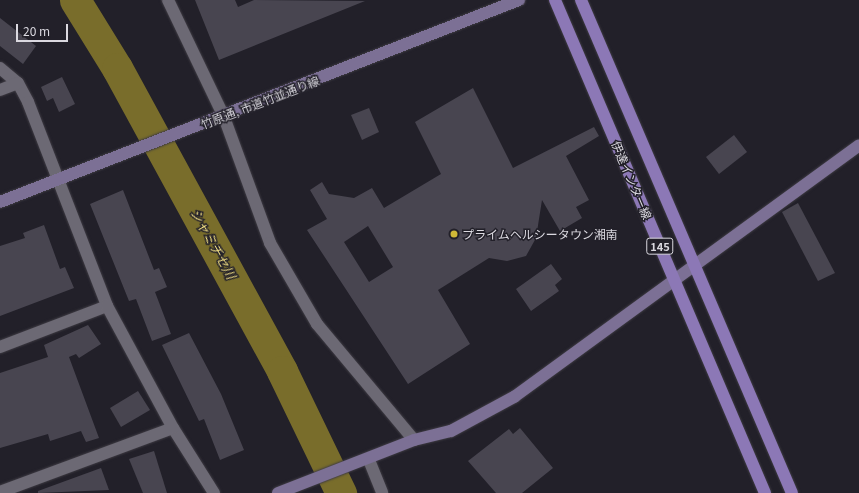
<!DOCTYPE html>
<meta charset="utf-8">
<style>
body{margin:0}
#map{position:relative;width:859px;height:493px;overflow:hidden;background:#222029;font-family:Georgia,"Noto Sans JP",serif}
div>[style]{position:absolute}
.river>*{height:31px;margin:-15.5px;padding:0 15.5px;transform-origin:15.5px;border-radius:15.5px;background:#796d2b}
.building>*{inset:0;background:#484550}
.roads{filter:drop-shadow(0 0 1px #3e3b43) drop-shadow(0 0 1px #3e3b43)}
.street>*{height:12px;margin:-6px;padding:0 6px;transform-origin:6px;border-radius:6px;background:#6c6974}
.secondary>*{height:12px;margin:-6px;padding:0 6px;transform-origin:6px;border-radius:6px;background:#7c7095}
.primary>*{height:12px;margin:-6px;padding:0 6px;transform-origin:6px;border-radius:6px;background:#8c78b6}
.dots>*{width:11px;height:11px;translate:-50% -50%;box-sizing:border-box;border:2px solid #222029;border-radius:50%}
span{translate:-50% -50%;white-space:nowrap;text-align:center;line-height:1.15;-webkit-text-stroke:3px #222029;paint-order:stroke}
.shield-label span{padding:1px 3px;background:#222029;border:1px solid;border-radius:3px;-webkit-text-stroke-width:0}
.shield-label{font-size:11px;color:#dbd9e0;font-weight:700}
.street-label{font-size:12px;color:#dbd9e0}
.poi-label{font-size:12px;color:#dbd9e0}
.left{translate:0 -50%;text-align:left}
.water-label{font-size:13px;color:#f5e284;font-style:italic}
.scale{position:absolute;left:16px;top:24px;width:52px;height:18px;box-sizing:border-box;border:2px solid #dbd9e0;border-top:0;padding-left:5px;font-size:12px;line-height:14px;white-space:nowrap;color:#dbd9e0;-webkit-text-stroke:3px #222029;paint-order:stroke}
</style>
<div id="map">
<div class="river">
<div style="left:75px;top:0;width:80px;rotate:58.3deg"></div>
<div style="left:117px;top:68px;width:345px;rotate:61.4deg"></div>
<div style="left:282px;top:371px;width:136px;rotate:64.2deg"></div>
</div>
<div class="building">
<div style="clip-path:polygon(195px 0,235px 0,238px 7px,254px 0,365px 1px,219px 60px)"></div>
<div style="clip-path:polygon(0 18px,36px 46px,23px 64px,0 46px)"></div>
<div style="clip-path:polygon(62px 77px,75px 104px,59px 112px,53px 98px,47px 101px,41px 87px)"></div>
<div style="clip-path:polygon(evenodd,473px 88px,513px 168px,594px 127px,599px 136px,566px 156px,589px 200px,576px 207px,582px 218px,560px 231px,542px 200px,536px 238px,526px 256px,507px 261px,489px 258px,438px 290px,470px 344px,408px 384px,307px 230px,327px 219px,310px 190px,322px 182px,329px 194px,354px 198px,372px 188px,384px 208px,441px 174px,415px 122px,473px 88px,368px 226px,393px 267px,369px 282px,344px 242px,368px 226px)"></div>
<div style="clip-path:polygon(369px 108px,379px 132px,362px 140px,351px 115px)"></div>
<div style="clip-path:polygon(734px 135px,747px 152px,719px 174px,706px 157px)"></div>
<div style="clip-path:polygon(123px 190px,154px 270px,159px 268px,167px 287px,155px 292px,171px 334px,152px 341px,136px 299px,129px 301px,90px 204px)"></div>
<div style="clip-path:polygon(798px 203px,835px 273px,818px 281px,782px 212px)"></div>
<div style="clip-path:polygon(44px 225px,60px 269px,65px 267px,74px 288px,0 316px,0 246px,25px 238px,23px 233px)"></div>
<div style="clip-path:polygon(551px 264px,562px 279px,555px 285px,559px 291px,531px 311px,516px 289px)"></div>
<div style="clip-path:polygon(88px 325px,101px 344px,79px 358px,76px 354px,69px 357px,99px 438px,86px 442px,81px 431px,50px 441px,48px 434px,0 448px,0 373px,48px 357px,44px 345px)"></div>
<div style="clip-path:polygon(189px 333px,221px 394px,244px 450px,220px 460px,204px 419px,199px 421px,162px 345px)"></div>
<div style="clip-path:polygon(138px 391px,150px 410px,121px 427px,110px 408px)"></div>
<div style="clip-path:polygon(520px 428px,553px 468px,522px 493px,496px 493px,468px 461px,509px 429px,513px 434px)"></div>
<div style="clip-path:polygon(154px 451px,167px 493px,143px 493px,129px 459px)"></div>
<div style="clip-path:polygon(101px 468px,109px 490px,38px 493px,38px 491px)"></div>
</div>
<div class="roads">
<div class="street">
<div style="left:168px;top:0;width:130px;rotate:64.4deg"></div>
<div style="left:224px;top:117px;width:134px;rotate:69.9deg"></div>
<div style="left:270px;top:243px;width:94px;rotate:59.9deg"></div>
<div style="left:317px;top:324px;width:151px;rotate:50.1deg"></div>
<div style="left:0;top:68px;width:23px;rotate:40deg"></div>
<div style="left:18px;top:83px;width:21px;rotate:62deg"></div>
<div style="left:28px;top:102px;width:219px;rotate:68.8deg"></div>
<div style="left:107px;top:306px;width:115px;rotate:159deg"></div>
<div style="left:0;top:90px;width:19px;rotate:-21deg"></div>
<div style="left:173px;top:428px;width:77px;rotate:57.8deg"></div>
<div style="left:369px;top:460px;width:35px;rotate:68deg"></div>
<div style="left:0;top:492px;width:184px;rotate:-20.3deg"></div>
<div style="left:173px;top:428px;width:139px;rotate:-118.4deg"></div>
</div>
<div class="secondary">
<div style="left:0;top:202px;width:557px;rotate:-21.27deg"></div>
<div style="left:278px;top:493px;width:146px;rotate:-21.3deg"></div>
<div style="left:414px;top:440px;width:38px;rotate:-14deg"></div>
<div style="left:451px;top:431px;width:72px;rotate:-28.4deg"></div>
<div style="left:514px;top:397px;width:427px;rotate:-36.1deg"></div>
</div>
<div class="primary">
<div style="left:555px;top:0;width:536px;rotate:66.93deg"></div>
<div style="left:581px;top:0;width:536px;rotate:66.83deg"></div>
</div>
</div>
<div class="dots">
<div style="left:454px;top:234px;background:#d0b837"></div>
</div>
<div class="shield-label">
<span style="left:660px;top:246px">145</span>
</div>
<div class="street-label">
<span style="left:260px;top:102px;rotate:-21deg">竹原通, 市道竹並通り線</span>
<span style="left:632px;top:180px;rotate:67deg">伊達インター線</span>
</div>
<div class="poi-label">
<span class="left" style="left:462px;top:234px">プライムヘルシータウン湘南</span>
</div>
<div class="water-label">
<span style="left:213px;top:244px;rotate:61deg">シャミチセ川</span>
</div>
<div class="scale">20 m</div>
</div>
